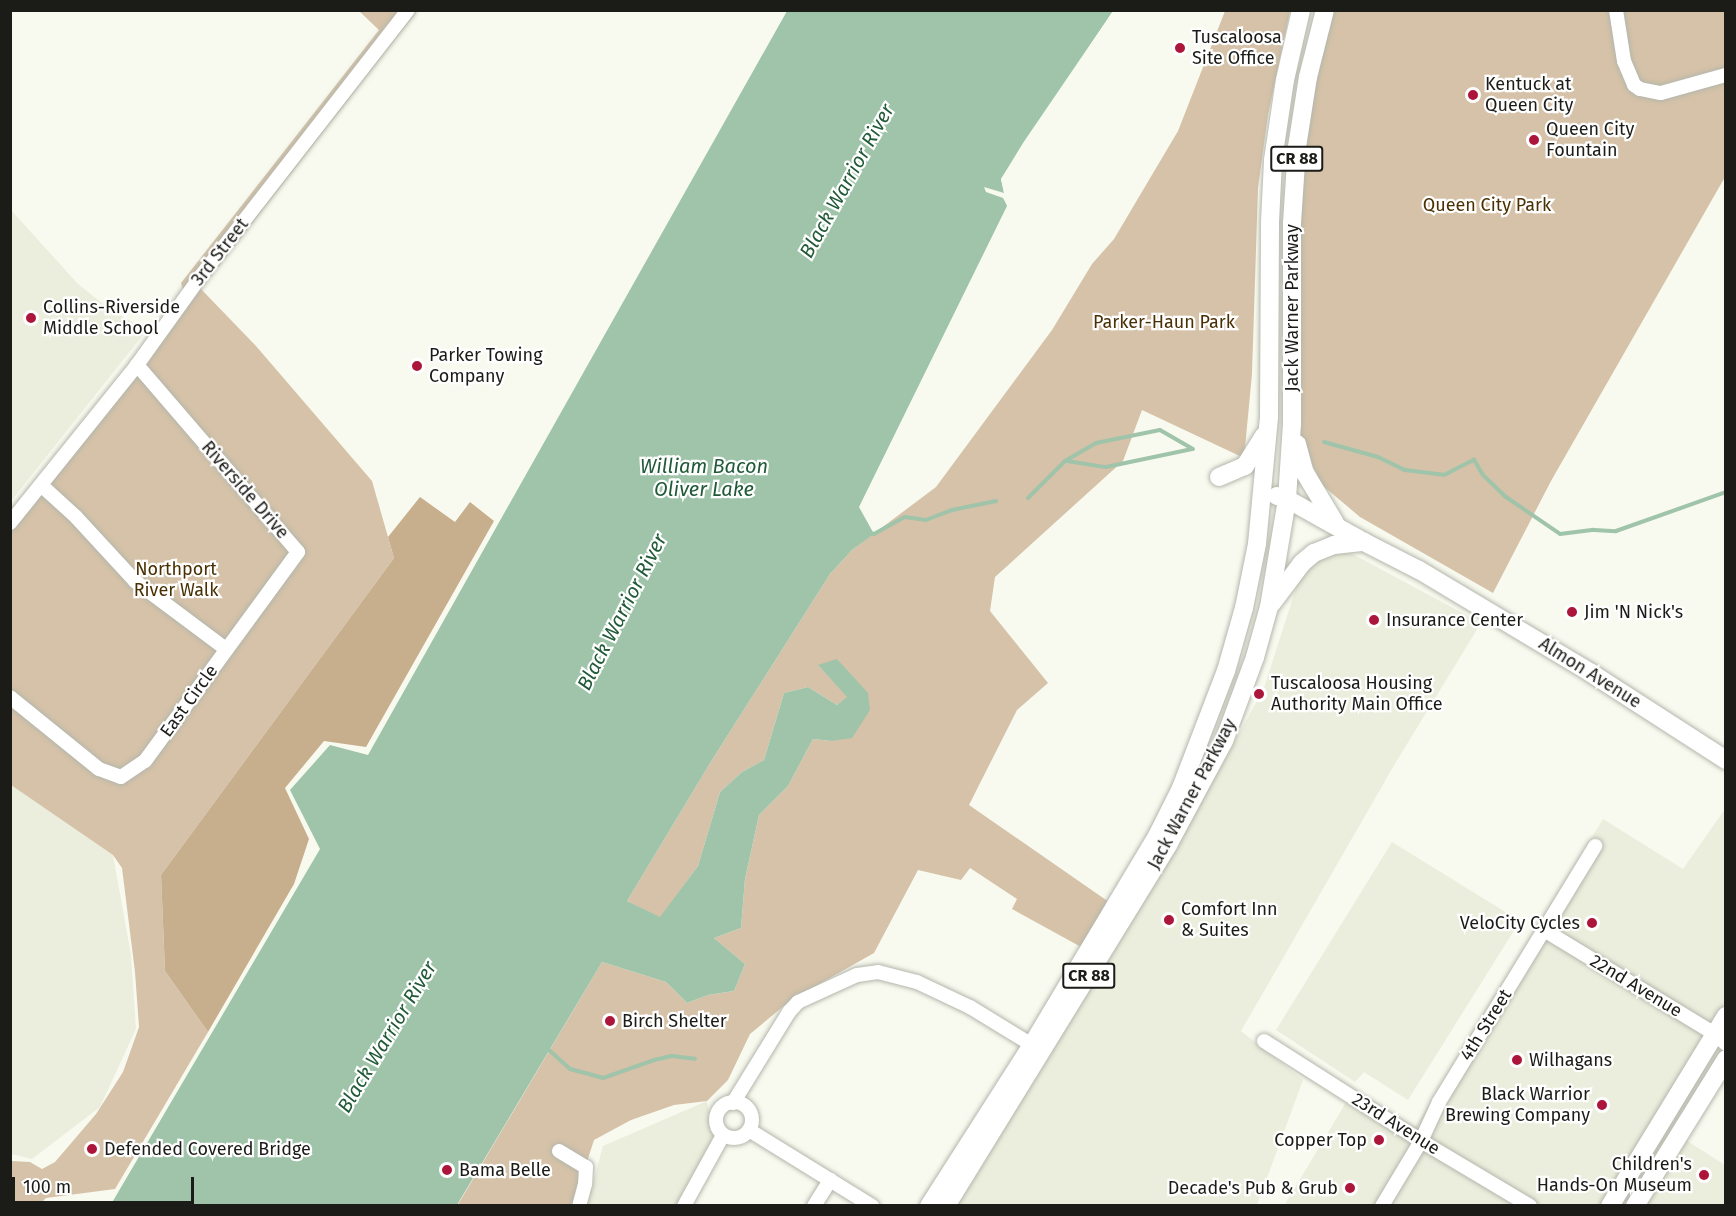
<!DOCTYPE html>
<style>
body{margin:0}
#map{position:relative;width:1736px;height:1216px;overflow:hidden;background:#f8faef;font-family:"Fira Sans",sans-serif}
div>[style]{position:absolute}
.built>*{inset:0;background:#ebeedc}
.green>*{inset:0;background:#d5c2a8}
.forest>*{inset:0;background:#c7ae8d}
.water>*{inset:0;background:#9fc4aa}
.pier>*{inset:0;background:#f8faef}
.stream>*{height:4px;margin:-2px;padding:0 2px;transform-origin:2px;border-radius:2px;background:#9fc4aa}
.roads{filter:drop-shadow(0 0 2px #b4b6ac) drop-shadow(0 0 2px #b4b6ac)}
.minor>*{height:14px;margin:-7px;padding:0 7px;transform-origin:7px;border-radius:7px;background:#fff}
.minor>.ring{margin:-7px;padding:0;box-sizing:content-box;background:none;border:14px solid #fff;border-radius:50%}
.major>*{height:18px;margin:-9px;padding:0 9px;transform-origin:9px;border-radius:9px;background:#fff}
.dots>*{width:16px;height:16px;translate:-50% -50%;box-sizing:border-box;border:3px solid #fff;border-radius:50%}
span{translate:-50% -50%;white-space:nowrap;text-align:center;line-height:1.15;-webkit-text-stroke:4.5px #fff;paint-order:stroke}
.shield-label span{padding:2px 4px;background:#fff;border:2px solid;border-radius:4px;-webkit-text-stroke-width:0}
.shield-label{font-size:16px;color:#1b1c18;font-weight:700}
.poi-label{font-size:18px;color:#1b1c18}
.left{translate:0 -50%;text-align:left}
.right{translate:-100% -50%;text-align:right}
.park-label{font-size:18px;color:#492f02}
.street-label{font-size:18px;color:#1b1c18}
.water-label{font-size:20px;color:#205a37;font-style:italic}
.frame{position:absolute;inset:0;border:12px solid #1b1c18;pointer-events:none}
.scale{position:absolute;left:12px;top:1177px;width:182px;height:27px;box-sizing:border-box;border:3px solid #1b1c18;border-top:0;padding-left:8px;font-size:18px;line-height:21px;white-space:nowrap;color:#1b1c18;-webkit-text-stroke:4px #fff;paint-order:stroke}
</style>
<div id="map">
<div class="built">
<div style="clip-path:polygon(10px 209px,78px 284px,112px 311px,147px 330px,11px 501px)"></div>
<div style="clip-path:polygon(1347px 551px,1481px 623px,1396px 762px,1241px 1031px,1303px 1080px,1257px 1205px,953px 1206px,1222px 765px,1264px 688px,1298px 582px,1316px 560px)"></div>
<div style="clip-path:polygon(10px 784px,113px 855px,131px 955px,136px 1029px,100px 1107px,32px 1159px,11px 1154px)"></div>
<div style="clip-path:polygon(1725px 809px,1725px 1051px,1670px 1130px,1725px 1165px,1725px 1205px,1284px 1206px,1351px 1094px,1415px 1127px,1603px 819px,1683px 869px)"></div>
<div style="clip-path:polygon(1392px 842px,1520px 921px,1408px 1100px,1364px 1072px,1355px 1082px,1276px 1030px)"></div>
<div style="clip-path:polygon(707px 1101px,715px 1142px,691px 1205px,587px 1206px,603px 1146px)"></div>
</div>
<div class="green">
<div style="clip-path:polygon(359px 11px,417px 11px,201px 289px,256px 346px,372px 481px,394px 558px,161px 875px,165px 971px,208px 1032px,115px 1189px,46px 1198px,38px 1206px,11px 1205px,11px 1161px,30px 1162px,42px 1169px,55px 1162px,96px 1114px,123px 1072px,139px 1027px,135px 972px,122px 868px,113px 855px,11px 785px,10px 528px,187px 303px,181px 283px,379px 30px)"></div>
<div style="clip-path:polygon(1225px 11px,1290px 11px,1268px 115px,1258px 188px,1252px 374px,1244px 458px,1142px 410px,1123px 461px,995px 577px,990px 611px,1048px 683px,1017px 710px,969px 805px,1119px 909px,1092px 953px,1012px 909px,1017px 899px,970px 868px,961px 880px,918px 870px,874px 953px,791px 1000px,750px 1034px,728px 1080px,707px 1101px,674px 1105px,631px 1120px,594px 1140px,573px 1205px,457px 1206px,602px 962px,666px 982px,687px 1003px,708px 995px,734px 991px,745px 964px,714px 938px,741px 928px,745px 879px,759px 815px,788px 786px,813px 739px,831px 741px,870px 710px,838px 660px,819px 666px,848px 697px,837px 705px,808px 687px,784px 693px,764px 760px,742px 772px,720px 792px,698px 866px,660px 918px,627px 901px,712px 760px,830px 574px,852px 550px,936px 487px,1052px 330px,1092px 264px,1114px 239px,1178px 131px)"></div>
<div style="clip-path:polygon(1326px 11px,1725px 11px,1725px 177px,1551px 481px,1493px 593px,1360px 517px,1322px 485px,1292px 423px,1292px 223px)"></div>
</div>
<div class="forest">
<div style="clip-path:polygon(420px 497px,455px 522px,470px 502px,494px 521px,366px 747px,324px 741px,285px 788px,309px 839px,294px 884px,208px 1032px,165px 971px,161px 875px,394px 558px,388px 537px)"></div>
</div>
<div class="water">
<div style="clip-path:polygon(787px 11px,1113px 11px,1001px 179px,1007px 206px,859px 507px,874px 534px,852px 550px,830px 574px,712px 760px,627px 901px,660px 917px,698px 866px,720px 792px,742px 772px,764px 760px,784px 693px,808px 687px,837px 705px,847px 697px,818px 665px,837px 659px,868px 693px,870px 710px,852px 738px,831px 741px,813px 739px,788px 786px,759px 815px,745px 879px,741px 928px,714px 938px,745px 964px,734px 991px,708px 995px,687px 1003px,666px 982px,602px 962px,457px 1205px,110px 1206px,320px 849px,290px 790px,330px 745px,368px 755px)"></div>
</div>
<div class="pier">
<div style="clip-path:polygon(1116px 10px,1004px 180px,1009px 209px,1003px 198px,986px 192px,984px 187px,1004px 193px,1001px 179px,1023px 143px,1113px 11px)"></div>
</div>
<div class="stream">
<div style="left:1324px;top:442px;width:56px;rotate:15.5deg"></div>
<div style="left:1378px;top:457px;width:30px;rotate:26deg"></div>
<div style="left:1405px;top:470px;width:39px;rotate:7deg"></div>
<div style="left:1444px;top:475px;width:34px;rotate:-27deg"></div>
<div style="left:1474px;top:460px;width:17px;rotate:59deg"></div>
<div style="left:1483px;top:475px;width:32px;rotate:44deg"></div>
<div style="left:1506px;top:497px;width:65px;rotate:34.4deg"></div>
<div style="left:1560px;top:534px;width:34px;rotate:-7deg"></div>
<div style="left:1594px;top:530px;width:22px;rotate:3deg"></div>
<div style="left:1616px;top:531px;width:117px;rotate:-19.5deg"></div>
<div style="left:1067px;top:461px;width:39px;rotate:9deg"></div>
<div style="left:1106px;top:467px;width:88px;rotate:-11.8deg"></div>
<div style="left:1028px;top:498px;width:52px;rotate:-45deg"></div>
<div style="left:1065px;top:461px;width:36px;rotate:-30deg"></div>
<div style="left:1096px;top:443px;width:65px;rotate:-11.5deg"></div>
<div style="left:1160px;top:430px;width:38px;rotate:30deg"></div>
<div style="left:869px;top:533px;width:5px;rotate:11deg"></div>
<div style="left:874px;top:534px;width:35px;rotate:-29deg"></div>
<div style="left:905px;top:517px;width:21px;rotate:8deg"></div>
<div style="left:926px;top:520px;width:28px;rotate:-21deg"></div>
<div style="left:952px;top:510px;width:45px;rotate:-11.6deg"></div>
<div style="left:549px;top:1050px;width:28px;rotate:42deg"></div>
<div style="left:570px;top:1069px;width:34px;rotate:15deg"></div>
<div style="left:603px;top:1078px;width:54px;rotate:-19.4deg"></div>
<div style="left:654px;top:1060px;width:18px;rotate:-13deg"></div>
<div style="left:672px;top:1056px;width:23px;rotate:7deg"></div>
</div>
<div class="roads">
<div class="minor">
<div style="left:1616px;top:10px;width:52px;rotate:81.1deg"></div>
<div style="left:1624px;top:61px;width:26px;rotate:67deg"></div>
<div style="left:1634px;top:85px;width:7px;rotate:34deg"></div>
<div style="left:1640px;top:89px;width:21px;rotate:11deg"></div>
<div style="left:1661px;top:93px;width:67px;rotate:-15.5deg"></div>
<div style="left:41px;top:485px;width:47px;rotate:42.4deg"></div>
<div style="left:76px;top:517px;width:87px;rotate:47.3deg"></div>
<div style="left:135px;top:581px;width:114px;rotate:36.8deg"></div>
<div style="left:10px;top:523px;width:203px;rotate:-51.2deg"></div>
<div style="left:137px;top:365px;width:110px;rotate:-54.3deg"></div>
<div style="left:201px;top:276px;width:337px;rotate:-52.1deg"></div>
<div style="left:10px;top:697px;width:114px;rotate:39deg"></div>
<div style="left:99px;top:769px;width:23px;rotate:20deg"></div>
<div style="left:121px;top:777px;width:29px;rotate:-34deg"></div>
<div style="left:145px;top:761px;width:259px;rotate:-53.8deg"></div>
<div style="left:298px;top:552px;width:247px;rotate:-130.7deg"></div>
<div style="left:1544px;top:930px;width:200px;rotate:31.3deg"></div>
<div style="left:1715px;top:1034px;width:15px;rotate:42deg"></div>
<div style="left:1264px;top:1041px;width:186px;rotate:32.5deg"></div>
<div style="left:1421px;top:1141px;width:127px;rotate:30.8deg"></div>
<div class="ring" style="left:716px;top:1102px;width:22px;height:22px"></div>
<div style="left:733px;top:1103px;width:107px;rotate:-58.4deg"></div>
<div style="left:789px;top:1012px;width:13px;rotate:-48deg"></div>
<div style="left:798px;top:1002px;width:65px;rotate:-24.6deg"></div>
<div style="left:857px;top:975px;width:21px;rotate:-8deg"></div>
<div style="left:878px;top:972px;width:40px;rotate:14.4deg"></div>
<div style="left:917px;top:982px;width:59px;rotate:25.3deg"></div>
<div style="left:970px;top:1007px;width:73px;rotate:31.5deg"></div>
<div style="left:749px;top:1130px;width:145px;rotate:31.7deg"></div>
<div style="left:559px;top:1151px;width:31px;rotate:31deg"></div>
<div style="left:586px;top:1167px;width:17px;rotate:93deg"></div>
<div style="left:585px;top:1184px;width:23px;rotate:105deg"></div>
<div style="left:684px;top:1206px;width:81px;rotate:-61.2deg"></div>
<div style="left:814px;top:1206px;width:31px;rotate:-58deg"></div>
<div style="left:1382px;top:1206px;width:76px;rotate:-59deg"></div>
<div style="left:1421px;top:1141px;width:43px;rotate:-65.2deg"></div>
<div style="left:1439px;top:1102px;width:300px;rotate:-58.6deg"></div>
</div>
<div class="major">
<div style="left:1297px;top:444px;width:30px;rotate:75deg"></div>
<div style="left:1305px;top:473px;width:58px;rotate:59deg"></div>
<div style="left:1219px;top:477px;width:28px;rotate:-23deg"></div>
<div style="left:1245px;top:466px;width:36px;rotate:-58deg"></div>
<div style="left:1277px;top:496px;width:10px;rotate:17deg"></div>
<div style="left:1287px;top:499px;width:88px;rotate:29.2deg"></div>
<div style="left:1364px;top:542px;width:62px;rotate:27deg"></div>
<div style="left:1419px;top:570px;width:200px;rotate:30.9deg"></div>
<div style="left:1591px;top:673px;width:161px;rotate:32.8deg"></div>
<div style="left:1272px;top:603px;width:50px;rotate:-53.1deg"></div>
<div style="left:1302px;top:563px;width:16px;rotate:-40deg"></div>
<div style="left:1314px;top:553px;width:22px;rotate:-22deg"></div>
<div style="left:1334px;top:545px;width:30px;rotate:-6deg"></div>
<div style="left:929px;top:1206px;width:191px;rotate:-57.4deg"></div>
<div style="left:1032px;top:1045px;width:244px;rotate:-59.1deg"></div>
<div style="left:1157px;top:836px;width:54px;rotate:-63.4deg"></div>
<div style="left:1181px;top:788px;width:125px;rotate:-69deg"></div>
<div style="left:1226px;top:671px;width:66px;rotate:-74.1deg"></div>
<div style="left:1244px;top:608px;width:65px;rotate:-78.5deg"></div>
<div style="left:1257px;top:544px;width:128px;rotate:-84.6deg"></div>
<div style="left:1269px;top:417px;width:195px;rotate:-89.7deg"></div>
<div style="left:1270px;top:222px;width:62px;rotate:-87.2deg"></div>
<div style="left:1273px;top:160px;width:81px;rotate:-81.5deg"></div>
<div style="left:1285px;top:80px;width:72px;rotate:-77.1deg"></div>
<div style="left:946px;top:1206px;width:424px;rotate:-58.4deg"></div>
<div style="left:1168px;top:845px;width:118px;rotate:-61.7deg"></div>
<div style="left:1224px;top:741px;width:90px;rotate:-69.7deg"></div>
<div style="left:1255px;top:657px;width:52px;rotate:-74.4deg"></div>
<div style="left:1269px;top:607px;width:109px;rotate:-80.5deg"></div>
<div style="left:1287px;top:499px;width:76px;rotate:-86.2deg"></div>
<div style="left:1292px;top:423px;width:200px;rotate:-90deg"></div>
<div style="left:1292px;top:223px;width:76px;rotate:-86.2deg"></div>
<div style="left:1297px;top:147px;width:71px;rotate:-81.1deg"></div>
<div style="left:1308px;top:77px;width:69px;rotate:-75.8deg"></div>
<div style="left:1610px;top:1206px;width:223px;rotate:-58.6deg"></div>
<div style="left:1635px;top:1206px;width:173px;rotate:-58.2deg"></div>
</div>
</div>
<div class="dots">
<div style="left:1180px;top:48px;background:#ac163a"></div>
<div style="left:1473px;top:95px;background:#ac163a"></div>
<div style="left:1534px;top:140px;background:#ac163a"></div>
<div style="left:31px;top:318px;background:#ac163a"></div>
<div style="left:417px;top:366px;background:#ac163a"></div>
<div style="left:1572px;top:612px;background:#ac163a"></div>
<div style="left:1374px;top:620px;background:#ac163a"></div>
<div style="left:1259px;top:694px;background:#ac163a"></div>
<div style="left:1169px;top:920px;background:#ac163a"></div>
<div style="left:1592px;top:923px;background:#ac163a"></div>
<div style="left:610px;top:1021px;background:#ac163a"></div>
<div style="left:1517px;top:1060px;background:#ac163a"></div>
<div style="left:1602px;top:1105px;background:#ac163a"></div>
<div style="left:1379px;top:1140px;background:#ac163a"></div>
<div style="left:92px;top:1149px;background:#ac163a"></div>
<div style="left:447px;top:1170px;background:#ac163a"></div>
<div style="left:1704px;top:1175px;background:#ac163a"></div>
<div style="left:1350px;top:1188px;background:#ac163a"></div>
</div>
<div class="shield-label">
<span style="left:1297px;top:159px">CR 88</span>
<span style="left:1089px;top:976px">CR 88</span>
</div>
<div class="poi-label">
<span class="left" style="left:1192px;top:48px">Tuscaloosa<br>Site Office</span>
<span class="left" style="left:1485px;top:95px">Kentuck at<br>Queen City</span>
<span class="left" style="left:1546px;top:140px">Queen City<br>Fountain</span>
<span class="left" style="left:43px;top:318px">Collins-Riverside<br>Middle School</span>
<span class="left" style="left:429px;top:366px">Parker Towing<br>Company</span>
<span class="left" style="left:1584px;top:612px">Jim 'N Nick's</span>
<span class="left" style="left:1386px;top:620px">Insurance Center</span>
<span class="left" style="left:1271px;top:694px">Tuscaloosa Housing<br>Authority Main Office</span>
<span class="left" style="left:1181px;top:920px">Comfort Inn<br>&amp; Suites</span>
<span class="right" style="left:1580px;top:923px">VeloCity Cycles</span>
<span class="left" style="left:622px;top:1021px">Birch Shelter</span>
<span class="left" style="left:1529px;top:1060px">Wilhagans</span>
<span class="right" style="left:1590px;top:1105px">Black Warrior<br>Brewing Company</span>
<span class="right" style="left:1367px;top:1140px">Copper Top</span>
<span class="left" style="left:104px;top:1149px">Defended Covered Bridge</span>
<span class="right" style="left:1692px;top:1175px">Children's<br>Hands-On Museum</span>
<span class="left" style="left:459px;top:1170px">Bama Belle</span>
<span class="right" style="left:1338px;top:1188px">Decade's Pub &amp; Grub</span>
</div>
<div class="park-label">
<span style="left:1487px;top:205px">Queen City Park</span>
<span style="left:1164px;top:322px">Parker-Haun Park</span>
<span style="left:176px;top:580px">Northport<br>River Walk</span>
</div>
<div class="street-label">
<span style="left:220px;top:252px;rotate:-52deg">3rd Street</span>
<span style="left:1292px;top:308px;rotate:-90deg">Jack Warner Parkway</span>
<span style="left:245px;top:490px;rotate:49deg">Riverside Drive</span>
<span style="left:1590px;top:673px;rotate:32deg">Almon Avenue</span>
<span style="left:189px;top:701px;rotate:-54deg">East Circle</span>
<span style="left:1192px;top:794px;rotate:-62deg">Jack Warner Parkway</span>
<span style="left:1636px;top:986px;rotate:31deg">22nd Avenue</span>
<span style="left:1486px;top:1025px;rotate:-58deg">4th Street</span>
<span style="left:1396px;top:1124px;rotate:32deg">23rd Avenue</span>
</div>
<div class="water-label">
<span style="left:847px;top:181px;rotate:-61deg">Black Warrior River</span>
<span style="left:704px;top:478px">William Bacon<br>Oliver Lake</span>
<span style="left:622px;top:612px;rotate:-63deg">Black Warrior River</span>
<span style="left:387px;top:1037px;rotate:-59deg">Black Warrior River</span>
</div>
<div class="frame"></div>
<div class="scale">100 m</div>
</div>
